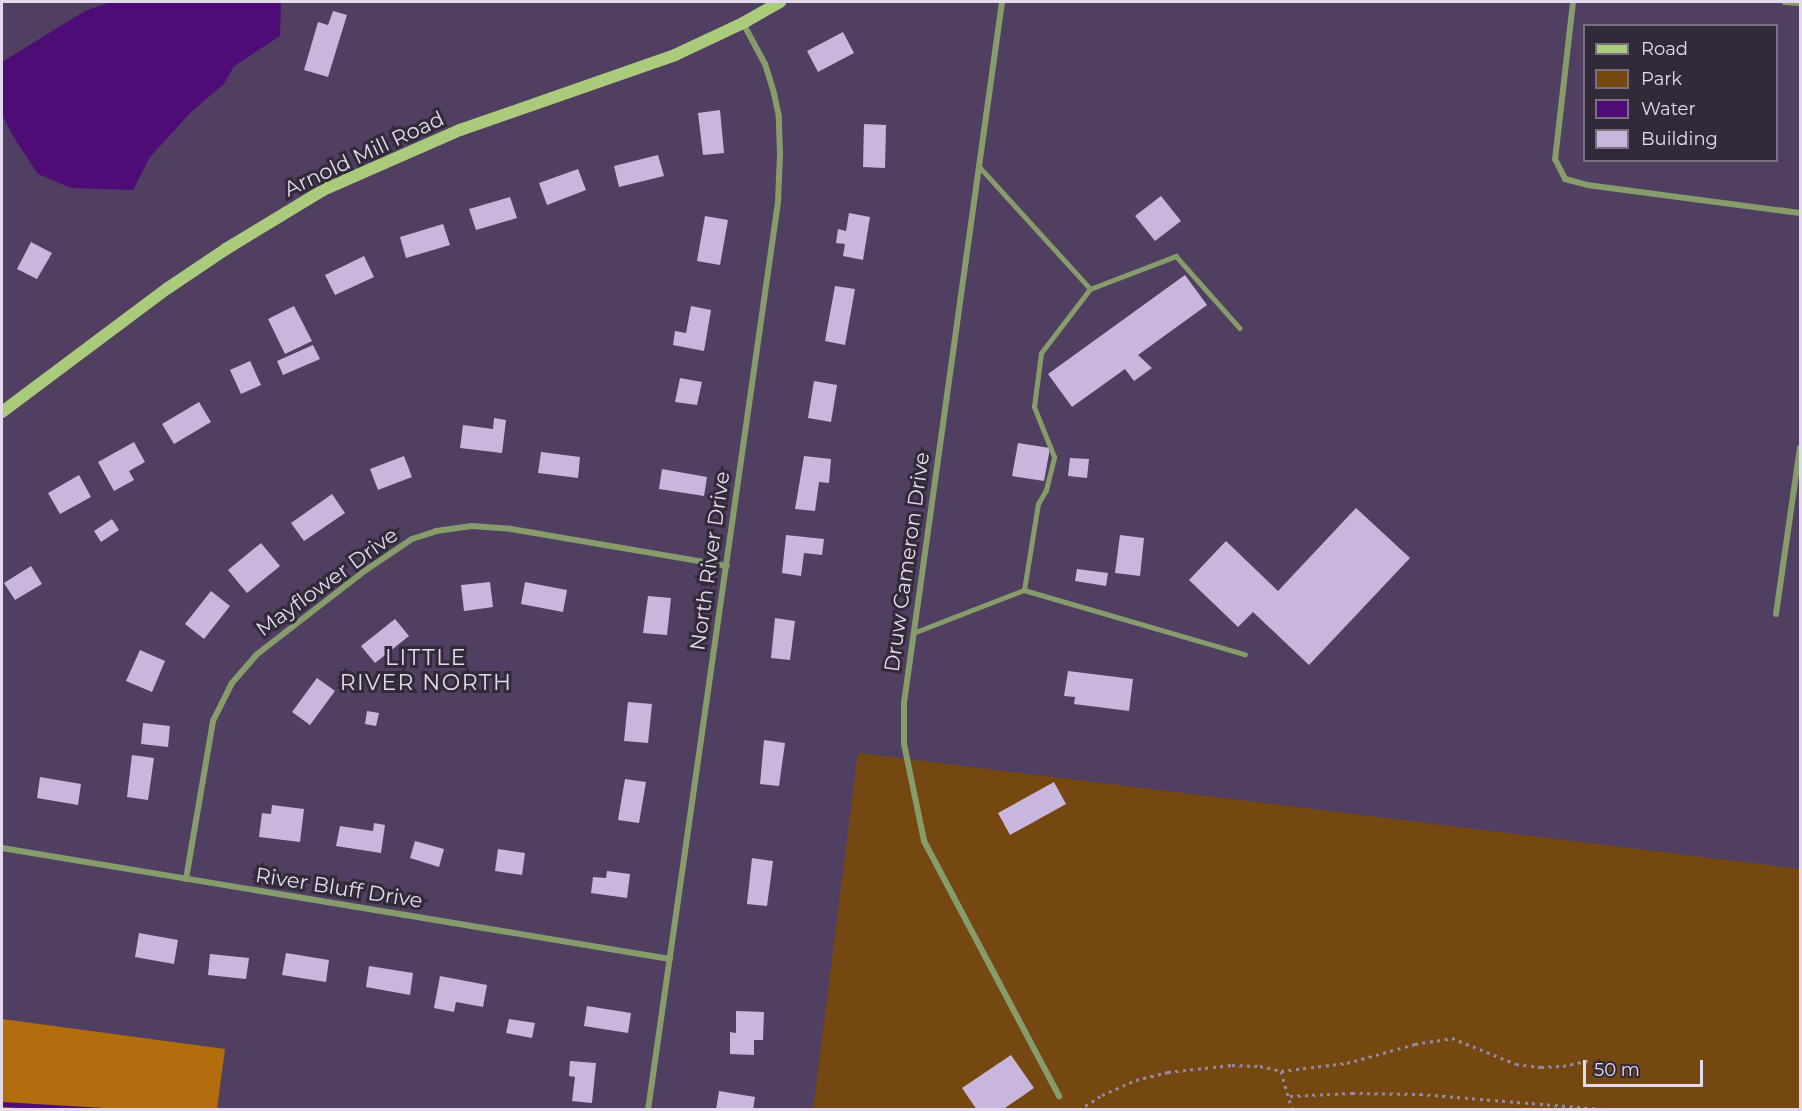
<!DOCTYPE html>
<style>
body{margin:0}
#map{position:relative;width:1802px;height:1111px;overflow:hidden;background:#503f60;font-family:Montserrat,sans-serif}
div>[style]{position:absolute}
.green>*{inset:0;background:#744810}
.forest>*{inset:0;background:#b26e0c}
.water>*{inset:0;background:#4e0c76}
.stream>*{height:4.5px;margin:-2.25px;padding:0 2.25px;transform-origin:2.25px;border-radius:2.25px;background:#4e0c76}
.building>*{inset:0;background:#c9b6dd}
.path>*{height:3px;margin-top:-1.5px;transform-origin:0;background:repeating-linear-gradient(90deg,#9689a4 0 3px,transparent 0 7.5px)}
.service>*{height:4.5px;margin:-2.25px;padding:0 2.25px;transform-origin:2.25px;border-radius:2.25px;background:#879c6b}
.minor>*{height:6px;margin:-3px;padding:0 3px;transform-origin:3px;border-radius:3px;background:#879c6b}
.secondary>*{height:12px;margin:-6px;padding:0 6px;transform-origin:6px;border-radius:6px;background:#abcb7c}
span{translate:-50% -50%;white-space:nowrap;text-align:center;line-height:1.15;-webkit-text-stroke:6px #322a39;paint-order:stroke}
.street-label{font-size:21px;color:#e3daee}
.neighbourhood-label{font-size:22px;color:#e3daee;letter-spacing:1.5px}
.frame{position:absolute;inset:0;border:3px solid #e3daee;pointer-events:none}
.legend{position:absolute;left:1583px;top:24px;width:195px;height:138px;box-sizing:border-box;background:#322a39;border:2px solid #797081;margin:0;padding:8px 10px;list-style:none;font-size:18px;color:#e3daee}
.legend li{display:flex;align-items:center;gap:12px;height:30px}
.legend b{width:30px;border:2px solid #797081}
.scale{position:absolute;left:1583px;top:1060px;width:120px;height:27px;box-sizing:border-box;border:3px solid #e3daee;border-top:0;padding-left:8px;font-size:18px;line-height:21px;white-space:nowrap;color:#e3daee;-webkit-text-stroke:4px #322a39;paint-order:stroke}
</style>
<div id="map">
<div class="green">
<div style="clip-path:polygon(858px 753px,1800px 869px,1800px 1109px,813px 1110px)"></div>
</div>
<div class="forest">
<div style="clip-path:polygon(2px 1019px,225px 1049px,217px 1109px,2px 1109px)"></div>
</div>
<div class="water">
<div style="clip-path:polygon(111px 2px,281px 2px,280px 36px,234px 66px,224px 84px,192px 111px,150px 157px,133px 190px,71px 188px,38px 174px,13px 136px,2px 115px,2px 62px,85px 11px)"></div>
</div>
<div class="stream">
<div style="left:2px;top:1104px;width:101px;rotate:3.4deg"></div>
</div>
<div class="building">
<div style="clip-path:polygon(333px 11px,347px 15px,328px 77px,304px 70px,318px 22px,328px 25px)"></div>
<div style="clip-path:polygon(843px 32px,854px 53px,818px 72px,807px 51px)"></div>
<div style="clip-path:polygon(720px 110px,724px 153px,703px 155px,698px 113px)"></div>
<div style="clip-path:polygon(864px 124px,886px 125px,885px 168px,863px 167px)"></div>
<div style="clip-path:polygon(658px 155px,664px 176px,619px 187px,614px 166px)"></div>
<div style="clip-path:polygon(578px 169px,586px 190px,547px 205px,539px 183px)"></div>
<div style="clip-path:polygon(1161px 196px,1181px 221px,1155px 241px,1135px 216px)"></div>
<div style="clip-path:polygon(510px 197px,517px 218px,476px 230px,469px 209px)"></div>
<div style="clip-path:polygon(849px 213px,870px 217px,863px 260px,843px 256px,845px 244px,836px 243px,838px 229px,846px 231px)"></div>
<div style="clip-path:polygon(705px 216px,728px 220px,720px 265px,697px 261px)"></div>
<div style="clip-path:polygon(443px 224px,450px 245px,406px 258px,400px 237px)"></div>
<div style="clip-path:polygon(31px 242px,52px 253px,37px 279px,17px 269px)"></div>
<div style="clip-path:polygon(364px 256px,374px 277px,335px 295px,325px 275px)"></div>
<div style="clip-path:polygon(1185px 275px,1207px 305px,1138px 355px,1152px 368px,1134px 381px,1125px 369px,1072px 407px,1048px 374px)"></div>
<div style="clip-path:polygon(835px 286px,855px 289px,845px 345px,825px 341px)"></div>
<div style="clip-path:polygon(294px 306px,312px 341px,285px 354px,268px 319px)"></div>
<div style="clip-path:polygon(691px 306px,711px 310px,704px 351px,673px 345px,675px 331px,686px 333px)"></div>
<div style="clip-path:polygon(313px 345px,320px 359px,283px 375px,277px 361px)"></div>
<div style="clip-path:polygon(250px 361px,261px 385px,241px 394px,230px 370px)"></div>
<div style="clip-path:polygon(680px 378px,702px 382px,697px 405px,675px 402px)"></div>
<div style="clip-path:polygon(814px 381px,837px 385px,831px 422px,808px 418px)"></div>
<div style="clip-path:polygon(199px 402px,211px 422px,174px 444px,162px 424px)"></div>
<div style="clip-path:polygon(494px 418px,506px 420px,502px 453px,460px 448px,463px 425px,493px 429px)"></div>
<div style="clip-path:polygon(134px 442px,145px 462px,129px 471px,134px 480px,114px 491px,98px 462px)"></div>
<div style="clip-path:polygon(1018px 443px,1050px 448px,1044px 481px,1012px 476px)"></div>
<div style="clip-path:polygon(541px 452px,580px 457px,578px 478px,538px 473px)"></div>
<div style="clip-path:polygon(404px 456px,412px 477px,378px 490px,370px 469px)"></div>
<div style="clip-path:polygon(804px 456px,831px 459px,829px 483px,819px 482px,815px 511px,795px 509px)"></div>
<div style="clip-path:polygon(1070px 458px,1089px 459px,1087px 478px,1068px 476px)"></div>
<div style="clip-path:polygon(662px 469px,707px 477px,704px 496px,659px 489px)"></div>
<div style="clip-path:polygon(79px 475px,91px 497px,60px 514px,48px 493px)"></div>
<div style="clip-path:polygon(332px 494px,345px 513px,304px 541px,291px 523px)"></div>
<div style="clip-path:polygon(1356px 508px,1410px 558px,1309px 665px,1253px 612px,1238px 627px,1189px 580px,1226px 541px,1278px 591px)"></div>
<div style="clip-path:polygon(112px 519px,119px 530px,101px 542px,94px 531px)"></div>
<div style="clip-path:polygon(786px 535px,824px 539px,822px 555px,804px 553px,801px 576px,782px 573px)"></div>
<div style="clip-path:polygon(1120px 535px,1144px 538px,1140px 576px,1115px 573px)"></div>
<div style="clip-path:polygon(261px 543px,280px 566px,247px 593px,228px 570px)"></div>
<div style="clip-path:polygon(31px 566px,42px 584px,15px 600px,4px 583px)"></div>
<div style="clip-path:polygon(1077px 569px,1108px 573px,1106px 586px,1075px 581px)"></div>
<div style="clip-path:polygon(490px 582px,493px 607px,464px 611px,461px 585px)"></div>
<div style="clip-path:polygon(525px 582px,567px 590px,563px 612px,521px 604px)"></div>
<div style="clip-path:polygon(211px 591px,230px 606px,204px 639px,185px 624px)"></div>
<div style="clip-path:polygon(648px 596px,671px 598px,667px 635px,643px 633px)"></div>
<div style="clip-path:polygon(775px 618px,795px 621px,790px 660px,771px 658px)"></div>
<div style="clip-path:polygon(395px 619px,409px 636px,375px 663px,361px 646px)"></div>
<div style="clip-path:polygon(140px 650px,165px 661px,152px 692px,126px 681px)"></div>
<div style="clip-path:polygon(1068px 671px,1133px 679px,1129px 711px,1074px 704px,1075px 697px,1064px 696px)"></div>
<div style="clip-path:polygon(317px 678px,335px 691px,310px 725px,292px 712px)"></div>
<div style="clip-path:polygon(628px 702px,652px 704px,648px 743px,624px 741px)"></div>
<div style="clip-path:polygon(367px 711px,379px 713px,376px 726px,365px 724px)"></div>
<div style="clip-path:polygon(143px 723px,170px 726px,168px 747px,141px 744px)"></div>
<div style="clip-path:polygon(764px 740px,785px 743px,779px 786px,760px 784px)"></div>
<div style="clip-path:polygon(132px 755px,154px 758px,148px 800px,127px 797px)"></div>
<div style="clip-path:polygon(40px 777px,81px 784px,78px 805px,37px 798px)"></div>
<div style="clip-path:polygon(625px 779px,646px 782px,639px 823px,618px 820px)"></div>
<div style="clip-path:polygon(1054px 782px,1066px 804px,1010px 835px,998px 813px)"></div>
<div style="clip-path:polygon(272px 805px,304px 809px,300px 842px,259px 837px,262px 813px,271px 814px)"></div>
<div style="clip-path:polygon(374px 823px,385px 825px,381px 853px,336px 846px,340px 826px,373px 831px)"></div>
<div style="clip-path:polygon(415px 841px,444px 849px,439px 867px,410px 858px)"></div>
<div style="clip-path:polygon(498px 849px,525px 853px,522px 875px,495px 871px)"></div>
<div style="clip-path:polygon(752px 858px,773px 861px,767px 906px,747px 904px)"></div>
<div style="clip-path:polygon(607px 871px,630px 874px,627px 898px,591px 893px,593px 877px,606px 878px)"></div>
<div style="clip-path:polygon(139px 933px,178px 940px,174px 964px,135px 957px)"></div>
<div style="clip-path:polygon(286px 953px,329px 960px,326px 982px,282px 975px)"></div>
<div style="clip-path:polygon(210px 954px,249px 958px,246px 979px,208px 975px)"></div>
<div style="clip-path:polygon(369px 966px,413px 973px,410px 995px,366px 987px)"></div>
<div style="clip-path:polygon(440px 976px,487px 985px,483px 1007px,456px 1002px,454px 1012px,434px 1008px)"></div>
<div style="clip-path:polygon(587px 1006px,631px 1013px,628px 1033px,584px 1026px)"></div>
<div style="clip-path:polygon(736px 1011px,764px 1012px,763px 1040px,754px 1040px,754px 1055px,730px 1054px,730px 1032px,736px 1033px)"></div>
<div style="clip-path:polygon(509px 1019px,535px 1023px,532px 1038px,506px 1033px)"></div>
<div style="clip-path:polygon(1011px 1055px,1034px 1088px,1002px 1110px,977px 1110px,962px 1088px)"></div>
<div style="clip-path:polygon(570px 1061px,596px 1063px,592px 1103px,572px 1101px,575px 1077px,569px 1076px)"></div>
<div style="clip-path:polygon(719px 1091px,755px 1097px,753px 1110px,716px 1110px)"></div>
</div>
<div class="path">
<div style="left:1281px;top:1071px;width:41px;rotate:74.2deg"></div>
<div style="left:1290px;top:1096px;width:62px;rotate:-2.8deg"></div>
<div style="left:1352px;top:1093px;width:68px;rotate:0.8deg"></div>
<div style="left:1420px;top:1094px;width:195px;rotate:4.7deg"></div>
<div style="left:1614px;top:1109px;width:8px;rotate:7deg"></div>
<div style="left:1079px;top:1110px;width:27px;rotate:-33deg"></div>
<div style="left:1102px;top:1095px;width:37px;rotate:-24deg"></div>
<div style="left:1136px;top:1080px;width:33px;rotate:-14deg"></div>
<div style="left:1168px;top:1072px;width:64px;rotate:-6.2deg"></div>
<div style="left:1232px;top:1065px;width:28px;rotate:2deg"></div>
<div style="left:1260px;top:1066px;width:22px;rotate:13deg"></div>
<div style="left:1281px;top:1071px;width:66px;rotate:-6.9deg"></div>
<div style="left:1347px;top:1063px;width:71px;rotate:-15.6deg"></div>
<div style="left:1415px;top:1044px;width:37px;rotate:-9deg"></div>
<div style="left:1452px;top:1038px;width:69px;rotate:22.1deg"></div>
<div style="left:1516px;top:1064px;width:25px;rotate:7deg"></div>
<div style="left:1541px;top:1067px;width:22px;rotate:-3deg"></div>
<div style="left:1563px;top:1066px;width:29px;rotate:-12deg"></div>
</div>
<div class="service">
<div style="left:1090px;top:289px;width:92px;rotate:-21deg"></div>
<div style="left:1176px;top:256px;width:96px;rotate:48.4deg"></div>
<div style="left:1024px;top:590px;width:230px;rotate:16.2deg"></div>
<div style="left:913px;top:633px;width:119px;rotate:-21.2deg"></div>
<div style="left:1024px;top:590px;width:87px;rotate:-80.8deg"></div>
<div style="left:1038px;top:504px;width:16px;rotate:-60deg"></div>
<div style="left:1046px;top:490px;width:34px;rotate:-76deg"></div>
<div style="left:1054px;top:457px;width:54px;rotate:-111.8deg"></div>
<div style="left:1034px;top:407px;width:54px;rotate:-82.6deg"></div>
<div style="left:1041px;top:353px;width:81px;rotate:-52.6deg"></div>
<div style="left:1090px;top:289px;width:165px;rotate:-132.3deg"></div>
</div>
<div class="minor">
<div style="left:1002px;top:2px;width:708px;rotate:97.96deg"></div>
<div style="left:904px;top:703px;width:41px;rotate:90deg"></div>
<div style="left:904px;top:744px;width:99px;rotate:78.3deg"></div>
<div style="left:924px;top:841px;width:289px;rotate:62.1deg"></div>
<div style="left:1573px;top:2px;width:158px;rotate:96.5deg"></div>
<div style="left:1555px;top:159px;width:22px;rotate:63deg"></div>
<div style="left:1565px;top:179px;width:23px;rotate:15deg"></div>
<div style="left:1587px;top:185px;width:215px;rotate:7.5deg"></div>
<div style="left:1785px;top:2px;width:15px;rotate:4deg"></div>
<div style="left:1776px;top:614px;width:168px;rotate:-81.8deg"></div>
<div style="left:2px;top:848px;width:677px;rotate:9.43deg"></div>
<div style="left:186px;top:879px;width:160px;rotate:-80.3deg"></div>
<div style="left:213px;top:721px;width:42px;rotate:-63.4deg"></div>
<div style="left:232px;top:683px;width:37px;rotate:-49deg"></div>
<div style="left:256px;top:655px;width:135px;rotate:-37.8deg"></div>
<div style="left:363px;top:572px;width:59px;rotate:-34deg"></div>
<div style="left:412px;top:539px;width:25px;rotate:-18deg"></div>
<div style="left:436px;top:531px;width:36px;rotate:-8deg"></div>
<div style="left:472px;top:526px;width:39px;rotate:4deg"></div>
<div style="left:511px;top:529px;width:219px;rotate:9.7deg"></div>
<div style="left:648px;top:1110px;width:917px;rotate:-81.85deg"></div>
<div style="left:778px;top:202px;width:48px;rotate:-87.6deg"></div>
<div style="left:780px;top:154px;width:37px;rotate:-92deg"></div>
<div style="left:779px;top:117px;width:25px;rotate:-102deg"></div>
<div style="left:774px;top:93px;width:30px;rotate:-107deg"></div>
<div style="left:765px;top:64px;width:47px;rotate:-118.2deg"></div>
</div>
<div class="secondary">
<div style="left:2px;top:412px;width:207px;rotate:-36.8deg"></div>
<div style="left:168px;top:288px;width:70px;rotate:-33.9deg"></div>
<div style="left:226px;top:249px;width:114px;rotate:-31.3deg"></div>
<div style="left:323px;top:190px;width:150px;rotate:-23.7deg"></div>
<div style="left:460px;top:130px;width:228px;rotate:-19.2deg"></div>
<div style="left:675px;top:55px;width:75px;rotate:-25.2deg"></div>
<div style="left:743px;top:23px;width:43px;rotate:-29.6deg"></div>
</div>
<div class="street-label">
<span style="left:364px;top:154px;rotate:-25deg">Arnold Mill Road</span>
<span style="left:710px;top:561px;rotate:-82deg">North River Drive</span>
<span style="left:907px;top:562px;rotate:-82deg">Druw Cameron Drive</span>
<span style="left:327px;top:582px;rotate:-36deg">Mayflower Drive</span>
<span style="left:339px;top:888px;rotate:9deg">River Bluff Drive</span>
</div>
<div class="neighbourhood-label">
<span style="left:426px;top:670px">LITTLE<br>RIVER NORTH</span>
</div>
<div class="frame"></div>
<ul class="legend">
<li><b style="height:8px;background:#abcb7c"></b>Road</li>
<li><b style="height:16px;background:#744810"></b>Park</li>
<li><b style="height:16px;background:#4e0c76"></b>Water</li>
<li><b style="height:16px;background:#c9b6dd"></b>Building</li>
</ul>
<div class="scale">50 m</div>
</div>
